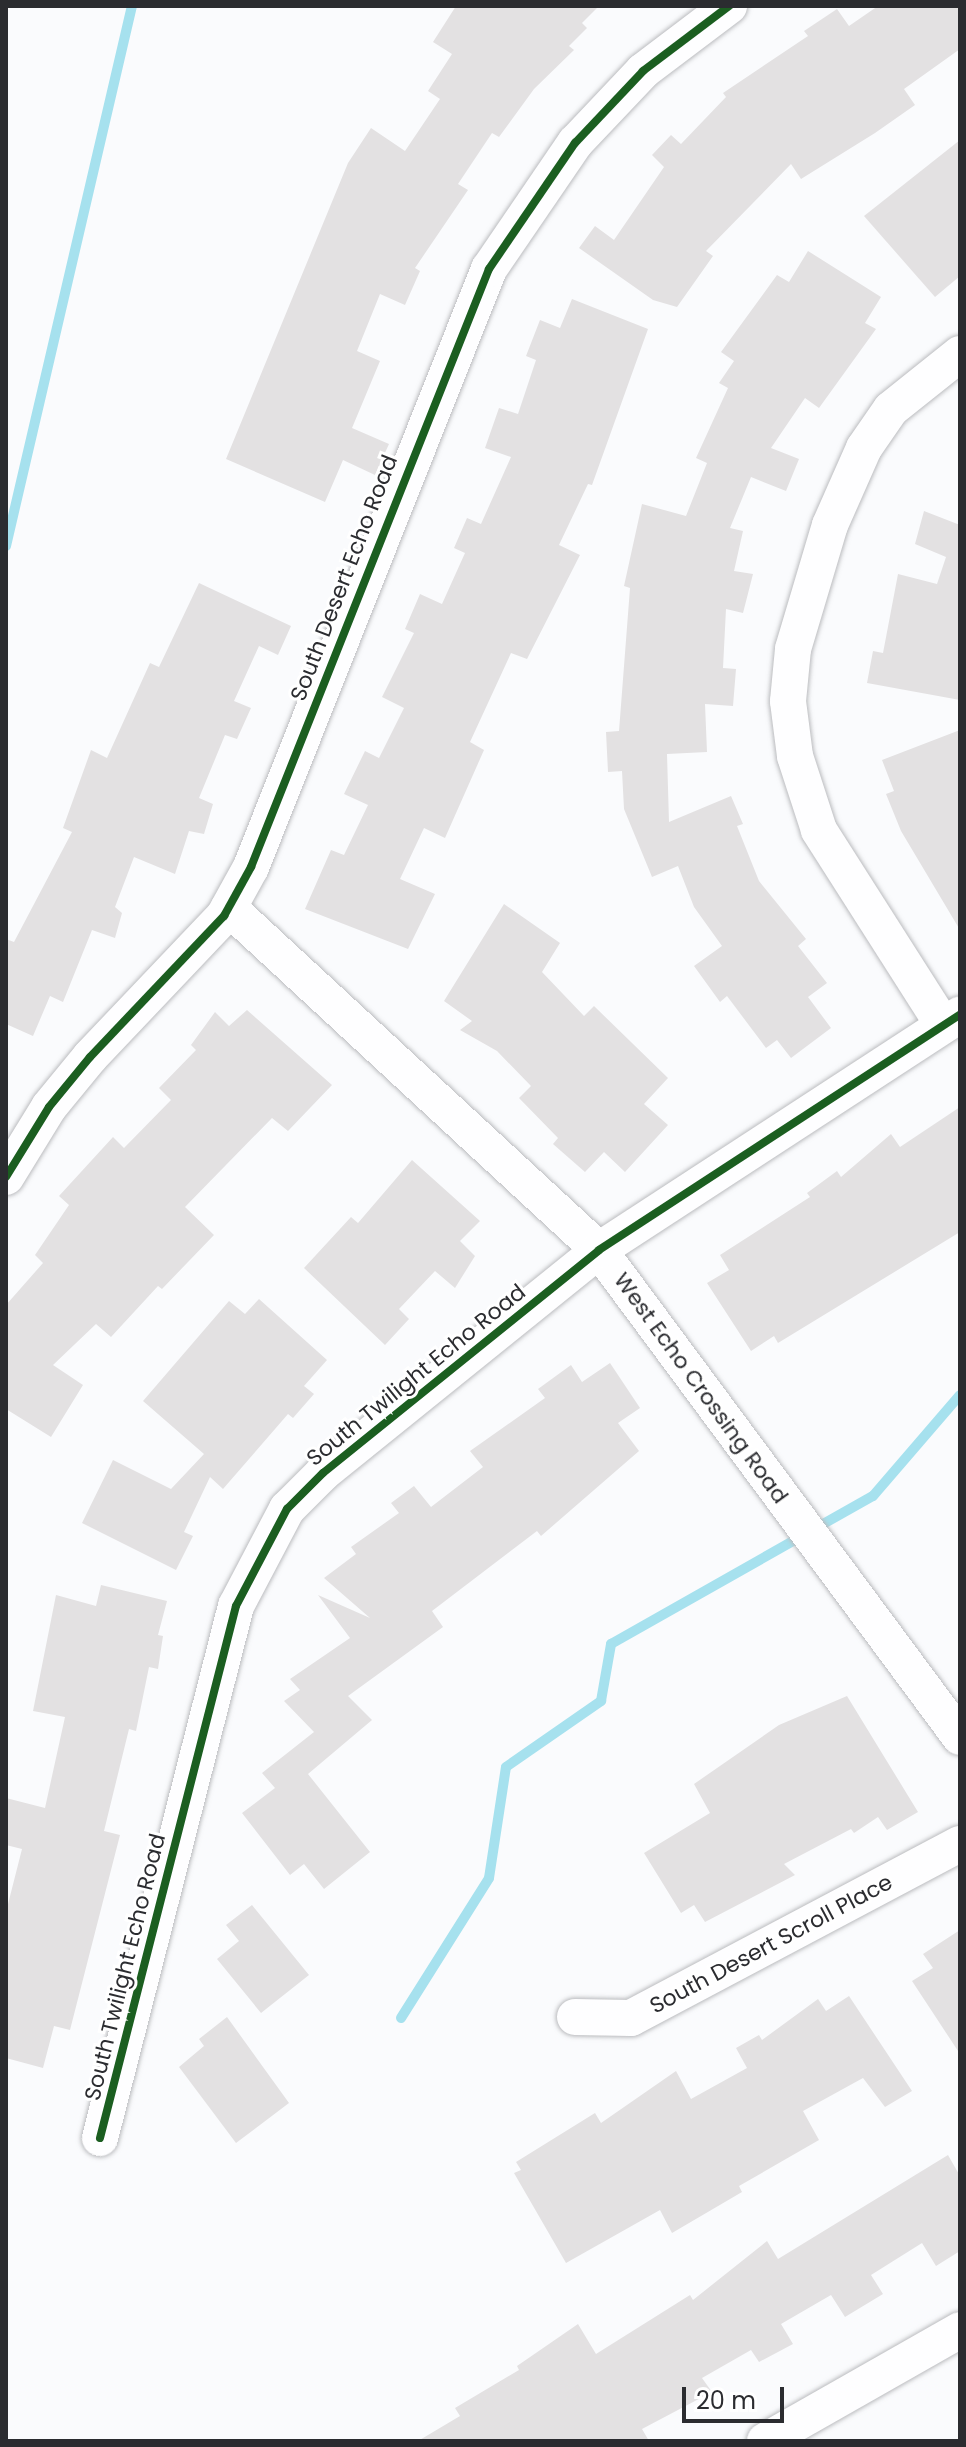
<!DOCTYPE html>
<style>
body{margin:0}
#map{position:relative;width:966px;height:2447px;overflow:hidden;background:#fafbfd;font-family:Poppins,sans-serif}
div>[style]{position:absolute}
.stream>*{height:10px;margin:-5px;padding:0 5px;transform-origin:5px;border-radius:5px;background:#a6e1ee}
.building>*{inset:0;background:#e3e1e2}
.roads{filter:drop-shadow(0 0 2px #bbbcbf) drop-shadow(0 0 2px #bbbcbf)}
.minor>*{height:36px;margin:-18px;padding:0 18px;transform-origin:18px;border-radius:18px;background:#fefeff}
.cycleway>*{height:8px;margin:-4px;padding:0 4px;transform-origin:4px;border-radius:4px;background:#1b5e20}
span{translate:-50% -50%;white-space:nowrap;text-align:center;line-height:1.15;-webkit-text-stroke:6px #fff;paint-order:stroke}
.street-label{font-size:22px;color:#2b2c30}
.frame{position:absolute;inset:0;border:8px solid #2b2c30;pointer-events:none}
.scale{position:absolute;left:682px;top:2387px;width:102px;height:36px;box-sizing:border-box;border:4px solid #2b2c30;border-top:0;padding-left:10px;font-size:24px;line-height:28px;white-space:nowrap;color:#2b2c30;-webkit-text-stroke:6px #fff;paint-order:stroke}
</style>
<div id="map">
<div class="stream">
<div style="left:6px;top:546px;width:555px;rotate:-76.87deg"></div>
<div style="left:401px;top:2018px;width:165px;rotate:-57.8deg"></div>
<div style="left:489px;top:1878px;width:112px;rotate:-81.3deg"></div>
<div style="left:506px;top:1767px;width:116px;rotate:-34.8deg"></div>
<div style="left:601px;top:1701px;width:58px;rotate:-80deg"></div>
<div style="left:611px;top:1644px;width:301px;rotate:-29.5deg"></div>
<div style="left:873px;top:1496px;width:133px;rotate:-49.3deg"></div>
</div>
<div class="building">
<div style="clip-path:polygon(456px 6px,599px 6px,582px 23px,587px 28px,569px 46px,574px 50px,534px 89px,499px 137px,492px 133px,458px 184px,468px 190px,415px 268px,420px 271px,405px 305px,380px 294px,357px 351px,380px 361px,352px 428px,389px 444px,375px 475px,343px 460px,325px 502px,226px 459px,348px 163px,371px 128px,405px 151px,440px 99px,428px 91px,452px 54px,433px 42px)"></div>
<div style="clip-path:polygon(878px 6px,960px 6px,960px 49px,904px 89px,915px 105px,875px 133px,801px 179px,791px 164px,706px 251px,713px 256px,677px 307px,653px 300px,579px 248px,595px 226px,614px 240px,664px 167px,652px 155px,671px 135px,681px 144px,726px 97px,723px 93px,808px 36px,804px 31px,837px 9px,849px 26px)"></div>
<div style="clip-path:polygon(960px 140px,960px 276px,935px 297px,864px 216px)"></div>
<div style="clip-path:polygon(808px 251px,881px 297px,865px 323px,876px 329px,819px 408px,805px 398px,771px 448px,799px 459px,786px 491px,751px 477px,730px 528px,743px 531px,734px 571px,753px 574px,743px 613px,726px 609px,723px 668px,736px 669px,733px 706px,705px 704px,707px 752px,667px 754px,669px 822px,731px 796px,743px 824px,737px 826px,759px 881px,806px 939px,798px 946px,827px 983px,808px 997px,831px 1028px,791px 1058px,777px 1040px,766px 1048px,727px 996px,720px 1002px,694px 966px,722px 946px,694px 907px,678px 866px,652px 877px,624px 809px,622px 771px,608px 772px,606px 732px,619px 731px,630px 588px,624px 586px,642px 504px,686px 516px,707px 463px,696px 458px,728px 388px,719px 383px,734px 361px,721px 352px,777px 275px,789px 282px)"></div>
<div style="clip-path:polygon(572px 299px,648px 329px,592px 485px,588px 484px,559px 545px,580px 555px,527px 659px,511px 653px,470px 742px,484px 750px,445px 838px,424px 828px,400px 879px,435px 894px,408px 949px,305px 909px,331px 850px,344px 855px,368px 805px,344px 794px,365px 751px,379px 758px,404px 708px,382px 697px,414px 633px,405px 629px,420px 594px,442px 604px,465px 553px,454px 548px,467px 518px,481px 524px,511px 457px,485px 448px,499px 408px,518px 414px,536px 360px,526px 356px,540px 320px,560px 328px)"></div>
<div style="clip-path:polygon(924px 511px,960px 525px,960px 700px,867px 683px,873px 651px,883px 653px,898px 574px,937px 584px,946px 557px,915px 544px)"></div>
<div style="clip-path:polygon(199px 583px,291px 626px,278px 655px,259px 646px,234px 701px,251px 708px,237px 739px,225px 735px,199px 798px,213px 804px,204px 834px,189px 831px,175px 874px,134px 857px,115px 907px,122px 913px,115px 938px,92px 930px,63px 1002px,50px 996px,33px 1036px,6px 1024px,6px 939px,14px 942px,72px 832px,63px 828px,91px 750px,107px 758px,150px 663px,159px 667px)"></div>
<div style="clip-path:polygon(960px 730px,960px 930px,901px 831px,886px 794px,894px 791px,882px 760px)"></div>
<div style="clip-path:polygon(504px 904px,560px 943px,542px 972px,584px 1016px,594px 1006px,668px 1078px,644px 1104px,668px 1125px,625px 1172px,604px 1152px,585px 1172px,553px 1144px,558px 1138px,519px 1098px,531px 1086px,497px 1051px,460px 1030px,472px 1021px,444px 1001px)"></div>
<div style="clip-path:polygon(247px 1010px,332px 1085px,288px 1131px,272px 1118px,185px 1207px,214px 1235px,162px 1289px,158px 1286px,111px 1337px,96px 1324px,53px 1365px,83px 1385px,51px 1437px,6px 1409px,6px 1305px,43px 1263px,35px 1255px,69px 1205px,59px 1196px,113px 1137px,124px 1148px,171px 1100px,159px 1088px,196px 1050px,191px 1045px,215px 1012px,229px 1026px)"></div>
<div style="clip-path:polygon(960px 1107px,960px 1232px,778px 1343px,774px 1336px,751px 1351px,707px 1283px,729px 1270px,720px 1255px,810px 1197px,807px 1193px,837px 1171px,841px 1177px,891px 1134px,900px 1147px)"></div>
<div style="clip-path:polygon(412px 1160px,480px 1221px,460px 1241px,475px 1256px,455px 1288px,435px 1271px,399px 1309px,409px 1319px,385px 1345px,304px 1268px,351px 1217px,358px 1223px)"></div>
<div style="clip-path:polygon(259px 1299px,327px 1360px,304px 1386px,314px 1394px,293px 1418px,288px 1414px,223px 1489px,210px 1477px,184px 1532px,193px 1536px,176px 1570px,82px 1523px,113px 1460px,171px 1489px,204px 1454px,143px 1401px,229px 1301px,245px 1314px)"></div>
<div style="clip-path:polygon(610px 1363px,640px 1408px,618px 1423px,639px 1451px,541px 1536px,537px 1531px,432px 1611px,443px 1627px,348px 1696px,372px 1720px,308px 1774px,370px 1852px,324px 1889px,304px 1864px,290px 1875px,242px 1813px,275px 1788px,262px 1773px,314px 1732px,284px 1701px,300px 1690px,290px 1679px,350px 1638px,318px 1595px,370px 1618px,324px 1578px,356px 1554px,351px 1547px,399px 1513px,391px 1503px,414px 1486px,431px 1507px,483px 1467px,470px 1451px,545px 1398px,538px 1389px,571px 1365px,582px 1382px)"></div>
<div style="clip-path:polygon(101px 1585px,167px 1601px,158px 1635px,163px 1636px,158px 1669px,149px 1667px,136px 1731px,129px 1729px,104px 1831px,120px 1835px,70px 2030px,54px 2026px,43px 2068px,6px 2058px,6px 1912px,22px 1849px,6px 1845px,6px 1798px,45px 1808px,65px 1717px,33px 1711px,56px 1595px,96px 1606px)"></div>
<div style="clip-path:polygon(847px 1696px,918px 1812px,887px 1830px,878px 1817px,854px 1833px,851px 1829px,784px 1864px,795px 1875px,705px 1922px,694px 1905px,681px 1913px,644px 1853px,710px 1813px,694px 1784px,779px 1725px)"></div>
<div style="clip-path:polygon(252px 1905px,309px 1975px,261px 2013px,217px 1959px,239px 1941px,226px 1925px)"></div>
<div style="clip-path:polygon(960px 1930px,960px 2054px,912px 1981px,933px 1968px,923px 1954px)"></div>
<div style="clip-path:polygon(849px 1996px,912px 2091px,885px 2107px,863px 2078px,803px 2111px,819px 2140px,739px 2186px,742px 2192px,672px 2233px,660px 2210px,566px 2263px,514px 2173px,521px 2170px,516px 2162px,595px 2113px,601px 2123px,676px 2071px,691px 2099px,747px 2068px,736px 2048px,759px 2035px,762px 2040px,818px 1999px,826px 2011px)"></div>
<div style="clip-path:polygon(227px 2017px,289px 2103px,236px 2143px,179px 2067px,204px 2046px,199px 2039px)"></div>
<div style="clip-path:polygon(948px 2155px,960px 2176px,960px 2251px,936px 2266px,922px 2243px,871px 2275px,883px 2294px,845px 2317px,831px 2295px,781px 2324px,793px 2344px,759px 2362px,751px 2350px,702px 2378px,712px 2392px,642px 2429px,649px 2441px,418px 2441px,460px 2416px,455px 2408px,519px 2370px,517px 2366px,578px 2324px,596px 2354px,690px 2295px,693px 2300px,767px 2241px,778px 2259px)"></div>
</div>
<div class="roads">
<div class="minor">
<div style="left:229px;top:908px;width:504px;rotate:42.75deg"></div>
<div style="left:599px;top:1250px;width:606px;rotate:53.45deg"></div>
<div style="left:943px;top:1025px;width:231px;rotate:-122.5deg"></div>
<div style="left:819px;top:830px;width:78px;rotate:-108deg"></div>
<div style="left:795px;top:756px;width:55px;rotate:-97.3deg"></div>
<div style="left:788px;top:701px;width:52px;rotate:-84.5deg"></div>
<div style="left:793px;top:649px;width:129px;rotate:-73.4deg"></div>
<div style="left:830px;top:525px;width:84px;rotate:-66.2deg"></div>
<div style="left:864px;top:448px;width:47px;rotate:-55.3deg"></div>
<div style="left:891px;top:409px;width:88px;rotate:-38.6deg"></div>
<div style="left:6px;top:1177px;width:82px;rotate:-58.4deg"></div>
<div style="left:49px;top:1107px;width:65px;rotate:-50.6deg"></div>
<div style="left:90px;top:1057px;width:195px;rotate:-46.5deg"></div>
<div style="left:224px;top:916px;width:56px;rotate:-61.1deg"></div>
<div style="left:251px;top:867px;width:644px;rotate:-68.3deg"></div>
<div style="left:489px;top:269px;width:153px;rotate:-55.7deg"></div>
<div style="left:575px;top:143px;width:99px;rotate:-46.6deg"></div>
<div style="left:643px;top:71px;width:108px;rotate:-37.1deg"></div>
<div style="left:575px;top:2017px;width:56px;rotate:1deg"></div>
<div style="left:631px;top:2018px;width:372px;rotate:-27.9deg"></div>
<div style="left:100px;top:2138px;width:549px;rotate:-75.66deg"></div>
<div style="left:236px;top:1606px;width:110px;rotate:-62.3deg"></div>
<div style="left:287px;top:1509px;width:51px;rotate:-45deg"></div>
<div style="left:323px;top:1473px;width:355px;rotate:-38.9deg"></div>
<div style="left:599px;top:1250px;width:431px;rotate:-33.1deg"></div>
<div style="left:765px;top:2441px;width:224px;rotate:-29.6deg"></div>
</div>
</div>
<div class="cycleway">
<div style="left:6px;top:1177px;width:82px;rotate:-58.4deg"></div>
<div style="left:49px;top:1107px;width:65px;rotate:-50.6deg"></div>
<div style="left:90px;top:1057px;width:195px;rotate:-46.5deg"></div>
<div style="left:224px;top:916px;width:56px;rotate:-61.1deg"></div>
<div style="left:251px;top:867px;width:644px;rotate:-68.3deg"></div>
<div style="left:489px;top:269px;width:153px;rotate:-55.7deg"></div>
<div style="left:575px;top:143px;width:99px;rotate:-46.6deg"></div>
<div style="left:643px;top:71px;width:108px;rotate:-37.1deg"></div>
<div style="left:100px;top:2138px;width:549px;rotate:-75.66deg"></div>
<div style="left:236px;top:1606px;width:110px;rotate:-62.3deg"></div>
<div style="left:287px;top:1509px;width:51px;rotate:-45deg"></div>
<div style="left:323px;top:1473px;width:355px;rotate:-38.9deg"></div>
<div style="left:599px;top:1250px;width:431px;rotate:-33.1deg"></div>
</div>
<div class="street-label">
<span style="left:344px;top:578px;rotate:-69deg">South Desert Echo Road</span>
<span style="left:416px;top:1375px;rotate:-39deg">South Twilight Echo Road</span>
<span style="left:701px;top:1388px;rotate:54deg">West Echo Crossing Road</span>
<span style="left:771px;top:1944px;rotate:-28deg">South Desert Scroll Place</span>
<span style="left:125px;top:1967px;rotate:-76deg">South Twilight Echo Road</span>
</div>
<div class="frame"></div>
<div class="scale">20 m</div>
</div>
